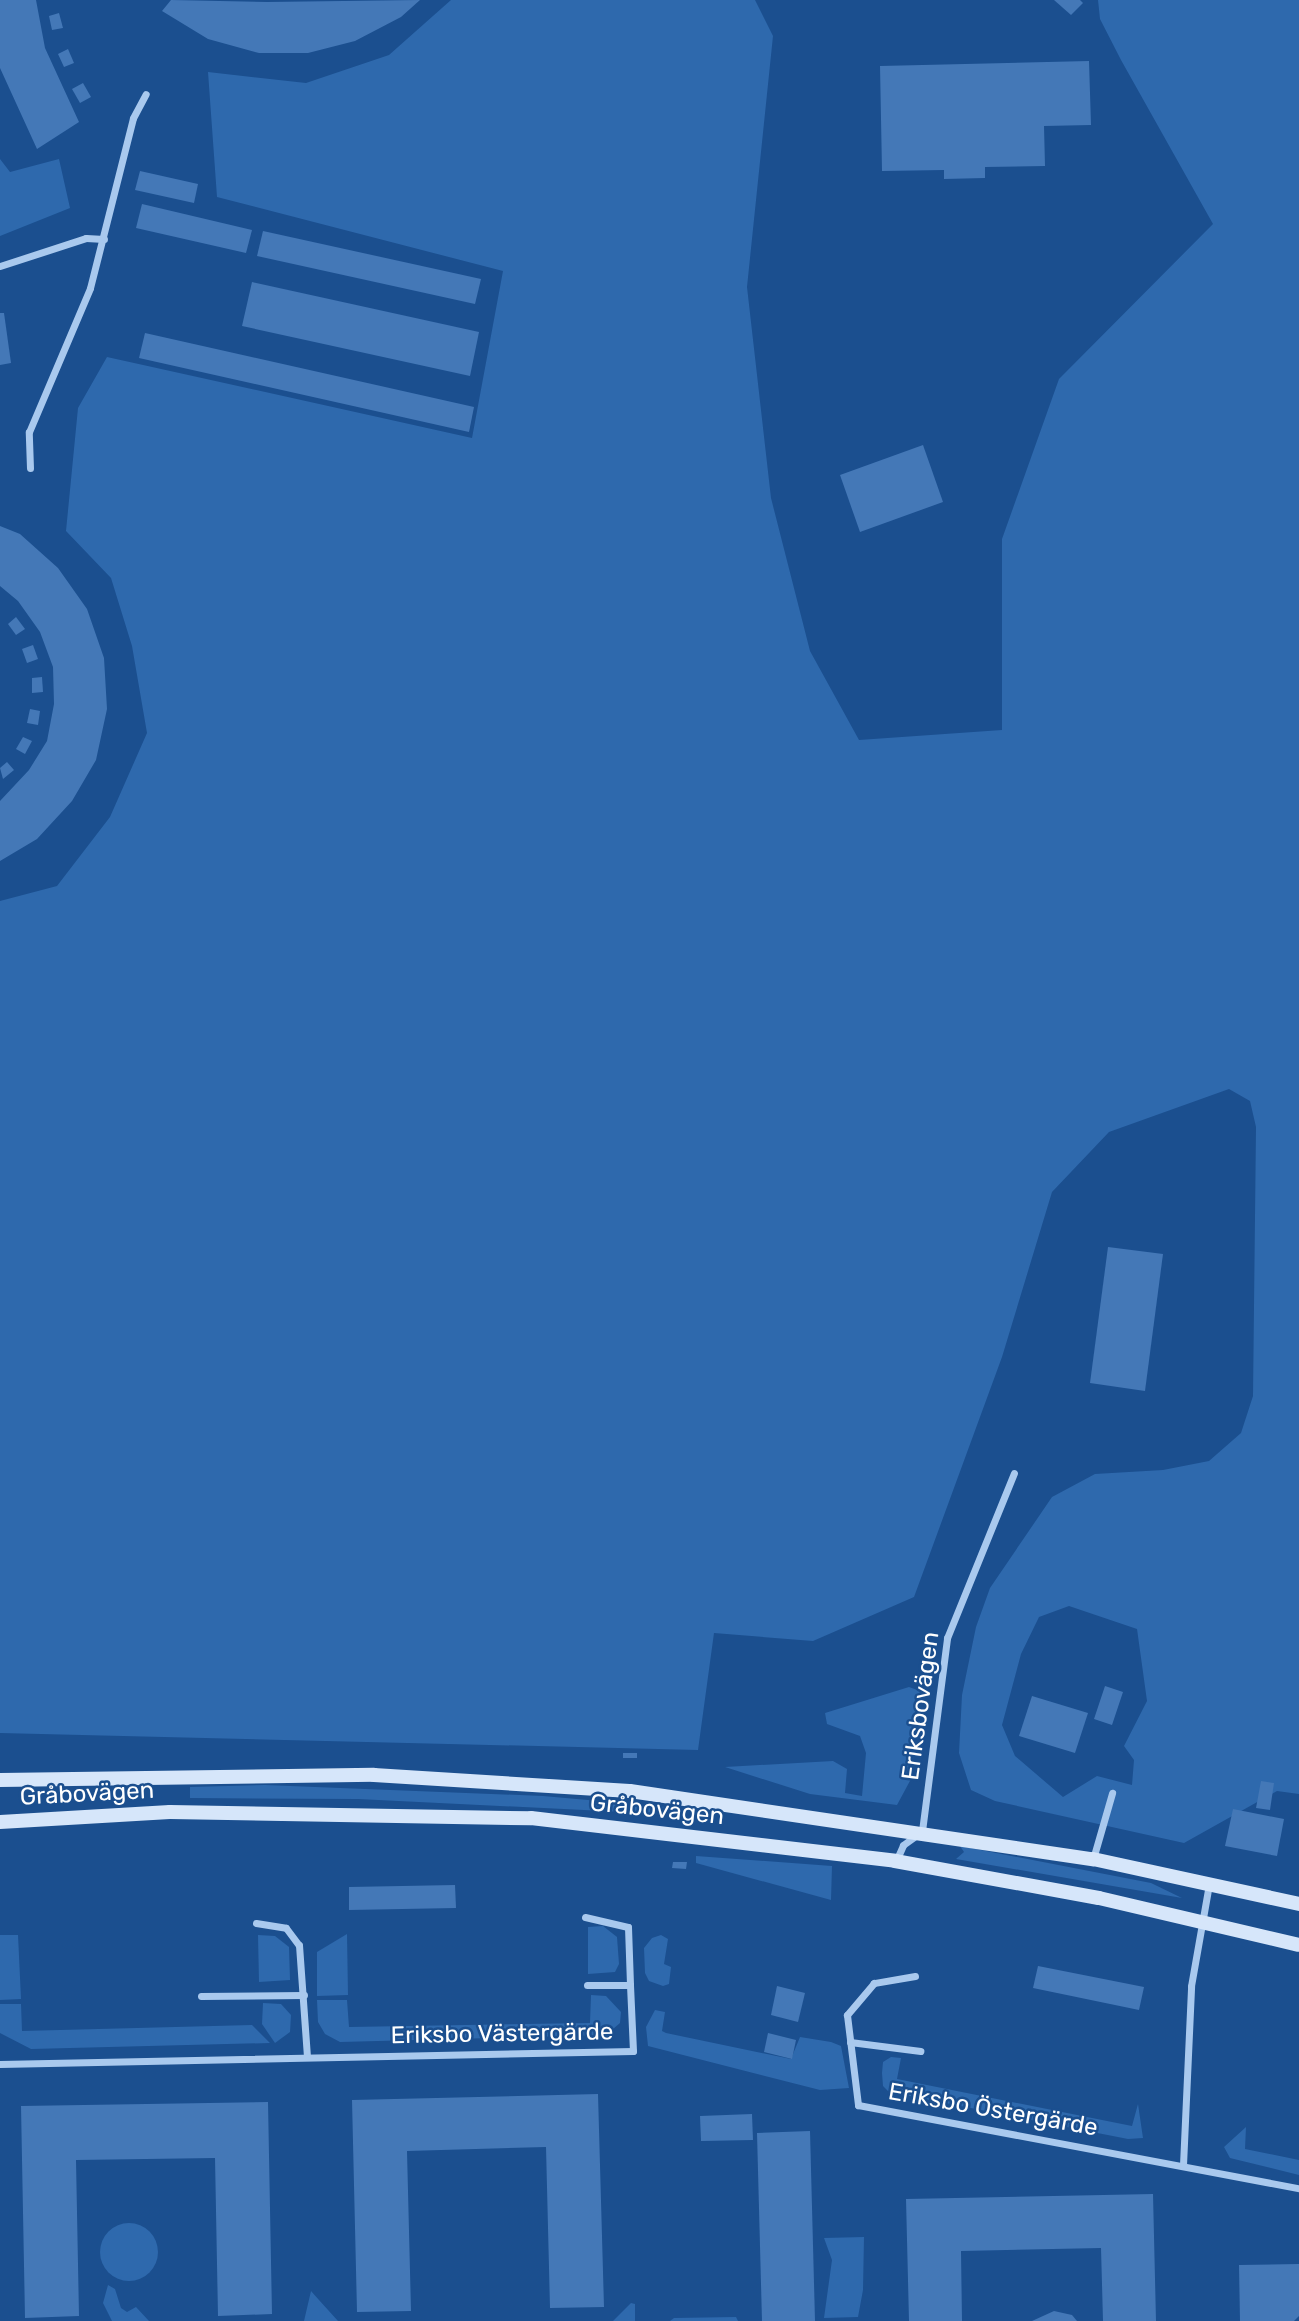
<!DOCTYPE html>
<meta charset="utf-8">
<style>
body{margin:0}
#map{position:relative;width:1299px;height:2321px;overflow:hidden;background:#1b4f8f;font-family:Rubik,sans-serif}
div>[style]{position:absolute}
.green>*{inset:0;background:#2e69ad}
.round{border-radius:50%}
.building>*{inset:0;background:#4478b7}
.street>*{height:7px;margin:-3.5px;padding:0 3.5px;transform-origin:3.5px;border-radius:3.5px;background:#a9c9ee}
.secondary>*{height:14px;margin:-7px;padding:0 7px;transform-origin:7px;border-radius:7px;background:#d6e6fa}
span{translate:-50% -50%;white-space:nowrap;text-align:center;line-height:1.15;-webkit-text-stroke:5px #1b4f8f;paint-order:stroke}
.street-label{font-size:24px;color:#fff}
</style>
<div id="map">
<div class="green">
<div style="clip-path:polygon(evenodd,451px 0,755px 0,773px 36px,747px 287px,771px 498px,810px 651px,859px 740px,1002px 730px,1002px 539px,1059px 379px,1213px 224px,1121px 60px,1100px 19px,1098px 0,1299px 0,1299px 1794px,1277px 1791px,1184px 1843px,995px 1801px,971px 1790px,959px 1753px,962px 1695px,976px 1627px,990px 1588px,1052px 1497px,1095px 1474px,1163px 1470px,1209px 1461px,1241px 1433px,1253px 1396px,1256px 1127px,1250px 1101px,1229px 1089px,1109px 1132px,1052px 1192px,1002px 1357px,914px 1597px,813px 1641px,714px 1633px,698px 1750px,0 1733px,0 901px,57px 886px,110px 817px,147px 733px,132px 646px,111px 578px,66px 531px,78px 408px,107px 357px,472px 438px,503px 271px,217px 197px,208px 72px,306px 83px,389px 55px,451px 0,1069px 1606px,1137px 1629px,1147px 1701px,1124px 1746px,1134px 1760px,1132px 1785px,1097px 1776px,1063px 1797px,1015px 1756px,1002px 1725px,1021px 1654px,1039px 1617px,1069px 1606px)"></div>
<div style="clip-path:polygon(0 159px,10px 172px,59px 159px,70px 208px,0 236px)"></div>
<div style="clip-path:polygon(909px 1687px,920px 1691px,911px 1779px,897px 1805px,810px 1794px,725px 1767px,833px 1761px,847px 1769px,845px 1793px,862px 1796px,866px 1753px,860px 1736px,827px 1724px,825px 1713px)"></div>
<div style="clip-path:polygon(265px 1785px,543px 1796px,666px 1807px,665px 1814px,358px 1799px,190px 1798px,190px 1787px)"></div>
<div style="clip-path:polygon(960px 1846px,1151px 1883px,1182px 1898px,956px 1859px,964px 1852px)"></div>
<div style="clip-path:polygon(696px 1856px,832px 1866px,831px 1900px,696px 1863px)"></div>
<div style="clip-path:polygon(603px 1926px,617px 1937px,619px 1964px,615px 1972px,588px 1974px,588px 1927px)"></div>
<div style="clip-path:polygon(347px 1934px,348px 1995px,317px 1996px,317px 1952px)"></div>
<div style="clip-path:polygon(0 1935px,18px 1935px,21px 1999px,0 2000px)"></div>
<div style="clip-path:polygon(258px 1935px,275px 1936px,289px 1947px,290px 1980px,259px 1982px)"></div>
<div style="clip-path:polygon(661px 1935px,668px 1939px,664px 1964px,671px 1967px,669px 1984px,663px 1986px,649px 1981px,645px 1973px,644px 1948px,652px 1938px)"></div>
<div style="clip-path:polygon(591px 1995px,606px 1996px,621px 2012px,620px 2023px,606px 2035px,340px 2042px,325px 2034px,318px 2022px,317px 2000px,347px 2000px,349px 2027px,590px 2023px)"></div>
<div style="clip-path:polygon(263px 2003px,281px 2004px,291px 2015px,290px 2032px,275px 2043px,262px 2024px)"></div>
<div style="clip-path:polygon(0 2004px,21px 2004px,22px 2031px,252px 2025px,270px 2043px,31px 2049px,0 2033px)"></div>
<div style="clip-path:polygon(655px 2010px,665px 2012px,662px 2031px,666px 2033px,791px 2059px,800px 2037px,831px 2042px,841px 2046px,849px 2088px,820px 2090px,648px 2046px,646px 2027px)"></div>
<div style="clip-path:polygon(891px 2057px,901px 2058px,897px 2079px,1132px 2126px,1138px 2104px,1143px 2138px,1128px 2139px,889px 2092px,883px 2086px,882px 2073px,883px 2062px)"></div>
<div style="clip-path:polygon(1246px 2127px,1245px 2149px,1299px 2160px,1299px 2175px,1230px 2158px,1224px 2147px)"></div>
<div class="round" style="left:100px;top:2223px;width:58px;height:58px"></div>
<div style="clip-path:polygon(864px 2237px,863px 2290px,858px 2317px,824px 2318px,832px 2260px,824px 2238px)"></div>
<div style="clip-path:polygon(108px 2285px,115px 2289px,121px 2308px,127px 2312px,136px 2307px,149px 2321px,112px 2321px,103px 2303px)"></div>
<div style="clip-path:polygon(311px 2291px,319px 2300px,338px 2321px,304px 2321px)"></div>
<div style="clip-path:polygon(631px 2303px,635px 2304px,635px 2321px,613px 2321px)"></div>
<div style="clip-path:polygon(736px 2317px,738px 2321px,670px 2321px,674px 2318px)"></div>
</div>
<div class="building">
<div style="clip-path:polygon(0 0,36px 0,45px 48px,79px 122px,37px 149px,0 68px)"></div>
<div style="clip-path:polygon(171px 0,267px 2px,420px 0,401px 17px,355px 41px,308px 53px,259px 53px,208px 39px,162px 11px)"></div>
<div style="clip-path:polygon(1054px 0,1080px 0,1083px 3px,1071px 15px)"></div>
<div style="clip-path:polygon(59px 13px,63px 28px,52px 30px,49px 16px)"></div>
<div style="clip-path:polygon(68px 49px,74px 63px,64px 67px,58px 54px)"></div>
<div style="clip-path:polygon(1089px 61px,1091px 125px,1044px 126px,1045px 166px,985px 167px,985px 178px,944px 179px,944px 170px,882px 171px,880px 66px)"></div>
<div style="clip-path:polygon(83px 83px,91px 97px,80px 103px,72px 89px)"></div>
<div style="clip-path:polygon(140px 171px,198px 184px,194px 203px,135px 190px)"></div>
<div style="clip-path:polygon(142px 204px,252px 230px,246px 253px,136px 228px)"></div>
<div style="clip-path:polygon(263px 231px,481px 279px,475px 304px,257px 256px)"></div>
<div style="clip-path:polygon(252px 282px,479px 332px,470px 376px,242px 326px)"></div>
<div style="clip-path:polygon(0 313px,4px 313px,11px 363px,0 365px)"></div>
<div style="clip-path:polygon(145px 333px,474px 407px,469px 432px,139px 358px)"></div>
<div style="clip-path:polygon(923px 445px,943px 502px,860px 532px,840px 475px)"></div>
<div style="clip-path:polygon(0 526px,20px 534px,58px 568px,87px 609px,104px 658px,107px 709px,96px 760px,72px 801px,37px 839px,0 861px,0 801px,29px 770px,47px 741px,54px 704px,53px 667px,40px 632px,18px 601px,0 586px)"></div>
<div style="clip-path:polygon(16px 617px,25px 629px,16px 635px,8px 624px)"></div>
<div style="clip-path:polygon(33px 645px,38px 659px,27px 663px,22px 649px)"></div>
<div style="clip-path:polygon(42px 677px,43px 692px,32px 693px,32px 678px)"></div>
<div style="clip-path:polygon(30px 709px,40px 711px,38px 725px,27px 723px)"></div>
<div style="clip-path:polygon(23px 737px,32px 741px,25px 754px,16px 749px)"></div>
<div style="clip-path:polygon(7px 762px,14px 770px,3px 779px,0 768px)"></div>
<div style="clip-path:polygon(1108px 1247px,1163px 1254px,1145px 1391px,1090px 1383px)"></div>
<div style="clip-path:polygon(1105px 1686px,1123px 1692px,1112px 1725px,1094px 1719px)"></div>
<div style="clip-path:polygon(1032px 1696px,1088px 1713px,1075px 1753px,1019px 1736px)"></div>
<div style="clip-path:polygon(623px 1753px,637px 1753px,637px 1758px,623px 1758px)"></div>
<div style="clip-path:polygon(1261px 1781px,1274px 1783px,1270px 1810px,1256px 1808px)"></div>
<div style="clip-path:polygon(1233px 1809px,1284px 1819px,1277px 1856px,1225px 1846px)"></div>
<div style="clip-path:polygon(673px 1862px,687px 1862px,686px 1869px,672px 1868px)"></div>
<div style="clip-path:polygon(455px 1885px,456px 1908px,349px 1910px,349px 1887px)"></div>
<div style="clip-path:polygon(1038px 1966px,1144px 1987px,1139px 2010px,1033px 1988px)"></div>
<div style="clip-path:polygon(777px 1986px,805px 1993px,798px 2022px,771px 2015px)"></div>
<div style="clip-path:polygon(768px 2033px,796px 2040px,792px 2059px,764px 2052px)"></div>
<div style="clip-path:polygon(598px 2094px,604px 2307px,550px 2308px,546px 2147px,407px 2151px,411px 2311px,357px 2312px,352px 2100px)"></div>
<div style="clip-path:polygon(268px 2102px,272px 2314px,218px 2316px,215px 2158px,76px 2160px,79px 2316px,25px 2318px,21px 2106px)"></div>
<div style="clip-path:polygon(752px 2114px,753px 2140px,701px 2141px,700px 2116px)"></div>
<div style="clip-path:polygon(810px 2131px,815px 2321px,762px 2321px,757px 2133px)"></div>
<div style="clip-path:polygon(1153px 2194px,1156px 2321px,1103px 2321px,1101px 2248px,961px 2251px,962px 2321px,909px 2321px,906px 2199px)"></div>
<div style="clip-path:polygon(1299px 2264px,1299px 2316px,1294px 2321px,1240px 2321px,1239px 2265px)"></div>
<div style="clip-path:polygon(1054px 2311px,1072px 2315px,1077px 2321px,1032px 2321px)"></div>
</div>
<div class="street">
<div style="left:0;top:266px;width:90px;rotate:-18deg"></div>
<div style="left:86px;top:238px;width:18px;rotate:3deg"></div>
<div style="left:30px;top:468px;width:36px;rotate:-92deg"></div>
<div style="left:29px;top:432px;width:156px;rotate:-67deg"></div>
<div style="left:90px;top:288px;width:175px;rotate:-75.8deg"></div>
<div style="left:133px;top:118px;width:27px;rotate:-62deg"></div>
<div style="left:1093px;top:1859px;width:69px;rotate:-73.9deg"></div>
<div style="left:896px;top:1861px;width:17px;rotate:-66deg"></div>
<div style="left:903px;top:1845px;width:24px;rotate:-36deg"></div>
<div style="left:922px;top:1831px;width:195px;rotate:-82.6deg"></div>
<div style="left:947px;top:1638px;width:178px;rotate:-67.9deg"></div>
<div style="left:585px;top:1917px;width:44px;rotate:13.1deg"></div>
<div style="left:628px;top:1927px;width:58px;rotate:88deg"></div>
<div style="left:256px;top:1923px;width:30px;rotate:9deg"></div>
<div style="left:286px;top:1928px;width:21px;rotate:53deg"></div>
<div style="left:299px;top:1945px;width:112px;rotate:85.9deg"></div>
<div style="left:915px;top:1976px;width:42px;rotate:170.3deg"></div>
<div style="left:874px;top:1983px;width:42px;rotate:130.2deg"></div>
<div style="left:847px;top:2015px;width:91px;rotate:83deg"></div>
<div style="left:858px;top:2105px;width:449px;rotate:10.7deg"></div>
<div style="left:201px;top:1996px;width:103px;rotate:-0.6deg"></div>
<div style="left:850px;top:2042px;width:71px;rotate:7.3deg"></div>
<div style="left:0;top:2064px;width:633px;rotate:-1.18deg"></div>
<div style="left:633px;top:2051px;width:66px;rotate:-92.6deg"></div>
<div style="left:630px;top:1985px;width:43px;rotate:180deg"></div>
<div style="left:1183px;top:2165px;width:179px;rotate:-87.4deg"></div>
<div style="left:1191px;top:1986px;width:104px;rotate:-80deg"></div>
</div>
<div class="secondary">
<div style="left:0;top:1780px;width:374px;rotate:-0.8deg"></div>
<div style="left:374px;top:1775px;width:256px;rotate:3.6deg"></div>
<div style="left:630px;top:1791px;width:468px;rotate:8.4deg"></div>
<div style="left:1093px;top:1859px;width:211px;rotate:12.3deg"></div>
<div style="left:0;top:1822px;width:170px;rotate:-3.4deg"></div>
<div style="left:170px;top:1812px;width:361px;rotate:1deg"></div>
<div style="left:531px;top:1818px;width:367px;rotate:6.7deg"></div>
<div style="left:895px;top:1861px;width:207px;rotate:10.3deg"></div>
<div style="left:1099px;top:1898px;width:205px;rotate:13.2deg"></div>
</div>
<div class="street-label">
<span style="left:921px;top:1706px;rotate:-82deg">Eriksbovägen</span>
<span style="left:87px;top:1794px;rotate:-3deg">Gråbovägen</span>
<span style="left:657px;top:1810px;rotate:6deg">Gråbovägen</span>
<span style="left:502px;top:2034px;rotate:-1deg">Eriksbo Västergärde</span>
<span style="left:993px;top:2110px;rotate:10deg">Eriksbo Östergärde</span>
</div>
</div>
